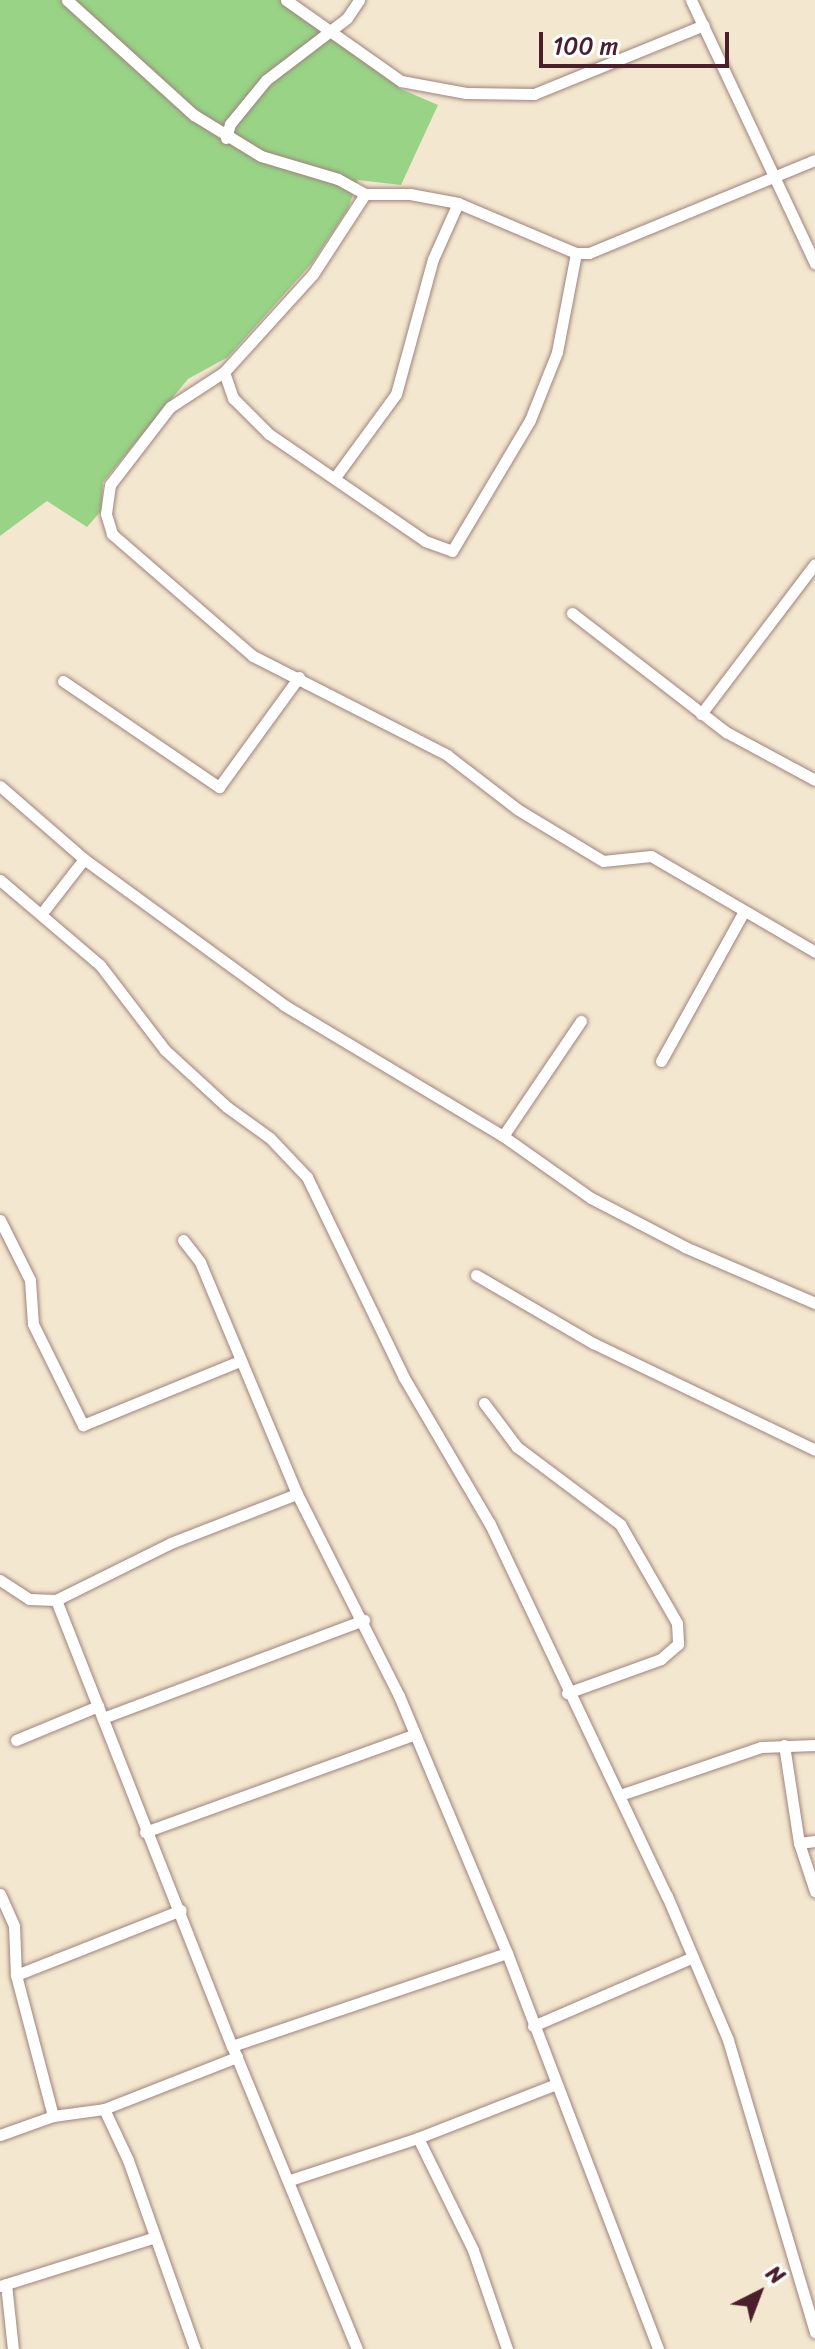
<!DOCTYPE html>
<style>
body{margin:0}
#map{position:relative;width:815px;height:2349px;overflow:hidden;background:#f4e7cf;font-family:Sriracha,sans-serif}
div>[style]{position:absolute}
.green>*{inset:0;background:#98d386}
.roads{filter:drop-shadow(0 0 2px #9f837d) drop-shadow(0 0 2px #9f837d)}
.street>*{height:11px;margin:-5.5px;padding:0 5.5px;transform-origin:5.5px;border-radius:5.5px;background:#fff}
span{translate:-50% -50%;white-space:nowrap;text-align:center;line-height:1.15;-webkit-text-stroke:7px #fff;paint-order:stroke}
.north{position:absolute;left:719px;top:2253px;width:80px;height:80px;-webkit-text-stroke:6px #fff;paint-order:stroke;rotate:42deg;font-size:22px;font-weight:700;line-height:32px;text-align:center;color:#4a1f2b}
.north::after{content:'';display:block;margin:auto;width:28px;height:36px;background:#4a1f2b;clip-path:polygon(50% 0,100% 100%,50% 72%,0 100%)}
.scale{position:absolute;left:539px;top:32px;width:190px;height:36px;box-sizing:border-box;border:4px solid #4a1f2b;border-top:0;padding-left:10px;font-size:24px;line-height:28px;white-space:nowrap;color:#4a1f2b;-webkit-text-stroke:6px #fff;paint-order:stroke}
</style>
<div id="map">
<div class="green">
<div style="clip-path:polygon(0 0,281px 0,401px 89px,438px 105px,401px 185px,358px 180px,348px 209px,312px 263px,228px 357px,188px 379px,103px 482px,101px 511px,87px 527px,47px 501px,0 536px)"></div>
</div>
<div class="roads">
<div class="street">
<div style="left:67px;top:0;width:171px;rotate:42.2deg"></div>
<div style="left:194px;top:115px;width:79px;rotate:31.5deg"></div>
<div style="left:261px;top:156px;width:80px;rotate:16.6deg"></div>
<div style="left:338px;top:179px;width:31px;rotate:29deg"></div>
<div style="left:365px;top:194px;width:45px"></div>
<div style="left:410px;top:194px;width:49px;rotate:10.6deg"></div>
<div style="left:458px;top:203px;width:128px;rotate:23deg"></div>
<div style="left:576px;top:253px;width:13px"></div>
<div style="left:589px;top:253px;width:244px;rotate:-22.4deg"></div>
<div style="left:286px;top:0;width:141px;rotate:35.2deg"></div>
<div style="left:401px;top:81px;width:66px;rotate:10.5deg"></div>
<div style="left:466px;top:93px;width:68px;rotate:0.8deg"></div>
<div style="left:534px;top:94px;width:183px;rotate:-22.1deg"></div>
<div style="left:691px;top:0;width:291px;rotate:64.8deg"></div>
<div style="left:226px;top:138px;width:15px;rotate:-74deg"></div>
<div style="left:230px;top:124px;width:57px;rotate:-50.7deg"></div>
<div style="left:266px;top:80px;width:102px;rotate:-37.4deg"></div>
<div style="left:347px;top:18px;width:22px;rotate:-56deg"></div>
<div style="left:365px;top:194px;width:95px;rotate:123deg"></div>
<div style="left:313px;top:274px;width:132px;rotate:132.2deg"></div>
<div style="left:224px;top:372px;width:28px;rotate:71deg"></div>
<div style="left:233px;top:398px;width:51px;rotate:45deg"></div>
<div style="left:269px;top:434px;width:189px;rotate:34.4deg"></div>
<div style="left:425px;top:541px;width:29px;rotate:20deg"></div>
<div style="left:452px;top:551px;width:152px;rotate:-59.2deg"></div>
<div style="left:530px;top:420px;width:73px;rotate:-68.3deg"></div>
<div style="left:557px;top:352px;width:101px;rotate:-79.1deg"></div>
<div style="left:224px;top:372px;width:64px;rotate:147.1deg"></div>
<div style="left:170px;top:407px;width:98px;rotate:127.6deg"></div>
<div style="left:110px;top:485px;width:29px;rotate:98deg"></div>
<div style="left:106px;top:514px;width:21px;rotate:73deg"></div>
<div style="left:112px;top:534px;width:186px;rotate:40.9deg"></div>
<div style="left:253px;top:656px;width:218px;rotate:27deg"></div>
<div style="left:447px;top:755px;width:88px;rotate:37.6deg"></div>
<div style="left:517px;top:809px;width:100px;rotate:31.2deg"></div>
<div style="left:603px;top:861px;width:48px;rotate:-5.9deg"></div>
<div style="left:651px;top:856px;width:190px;rotate:30.3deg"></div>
<div style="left:336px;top:476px;width:102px;rotate:-53.8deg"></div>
<div style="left:396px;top:394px;width:140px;rotate:-74.7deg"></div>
<div style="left:433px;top:259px;width:61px;rotate:-65.9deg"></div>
<div style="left:572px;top:613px;width:195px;rotate:37.7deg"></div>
<div style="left:726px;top:732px;width:101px;rotate:28.3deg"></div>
<div style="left:63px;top:681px;width:189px;rotate:34.2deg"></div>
<div style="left:219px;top:787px;width:136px;rotate:-54deg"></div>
<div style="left:701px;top:714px;width:188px;rotate:-52.8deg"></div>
<div style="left:0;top:786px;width:111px;rotate:41deg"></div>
<div style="left:84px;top:859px;width:248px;rotate:36.1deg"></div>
<div style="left:284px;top:1005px;width:255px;rotate:30.9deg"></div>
<div style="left:503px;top:1136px;width:108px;rotate:35.2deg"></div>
<div style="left:591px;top:1198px;width:106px;rotate:27.5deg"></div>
<div style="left:685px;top:1247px;width:142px;rotate:23.3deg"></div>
<div style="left:0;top:880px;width:131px;rotate:40.4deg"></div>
<div style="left:100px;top:965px;width:107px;rotate:52.6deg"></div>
<div style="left:165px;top:1050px;width:84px;rotate:42.6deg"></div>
<div style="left:227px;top:1107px;width:53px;rotate:35.8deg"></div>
<div style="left:270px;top:1138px;width:54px;rotate:46.5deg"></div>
<div style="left:307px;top:1177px;width:221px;rotate:64.2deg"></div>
<div style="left:403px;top:1376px;width:172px;rotate:59.6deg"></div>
<div style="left:490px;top:1524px;width:412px;rotate:64.6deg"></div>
<div style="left:667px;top:1896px;width:156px;rotate:67deg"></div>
<div style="left:728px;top:2040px;width:305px;rotate:73.4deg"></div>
<div style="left:42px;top:913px;width:68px;rotate:-52.1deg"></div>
<div style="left:661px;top:1061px;width:171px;rotate:-61deg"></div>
<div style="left:503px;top:1136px;width:139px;rotate:-55.9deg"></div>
<div style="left:0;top:1220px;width:67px;rotate:63.4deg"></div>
<div style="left:30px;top:1280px;width:44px;rotate:86.1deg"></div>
<div style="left:33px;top:1324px;width:113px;rotate:63.7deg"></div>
<div style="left:83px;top:1425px;width:170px;rotate:-22.2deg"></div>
<div style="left:183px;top:1240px;width:28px;rotate:52deg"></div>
<div style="left:200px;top:1262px;width:251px;rotate:67.3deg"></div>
<div style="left:297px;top:1494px;width:226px;rotate:63.2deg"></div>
<div style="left:399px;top:1696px;width:279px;rotate:67.2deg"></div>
<div style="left:507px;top:1953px;width:424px;rotate:69.1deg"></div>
<div style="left:476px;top:1275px;width:135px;rotate:30.2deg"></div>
<div style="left:593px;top:1343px;width:246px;rotate:25.7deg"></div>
<div style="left:484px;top:1403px;width:55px;rotate:53.1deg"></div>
<div style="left:517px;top:1447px;width:129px;rotate:36.8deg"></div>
<div style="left:620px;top:1524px;width:114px;rotate:60.1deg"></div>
<div style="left:677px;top:1623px;width:21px;rotate:87deg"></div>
<div style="left:678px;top:1644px;width:23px;rotate:139deg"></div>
<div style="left:661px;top:1659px;width:100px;rotate:160.1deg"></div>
<div style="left:0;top:1580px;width:35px;rotate:33deg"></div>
<div style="left:29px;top:1599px;width:27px;rotate:2deg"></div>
<div style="left:56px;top:1600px;width:128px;rotate:-26.4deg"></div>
<div style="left:171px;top:1543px;width:135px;rotate:-21.3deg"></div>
<div style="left:56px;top:1600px;width:479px;rotate:68.5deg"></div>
<div style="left:103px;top:1718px;width:279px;rotate:-20.6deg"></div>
<div style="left:16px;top:1740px;width:89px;rotate:-22.5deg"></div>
<div style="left:784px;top:1745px;width:99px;rotate:81.3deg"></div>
<div style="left:799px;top:1843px;width:16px;rotate:-7deg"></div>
<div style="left:620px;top:1795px;width:149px;rotate:-18.8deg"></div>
<div style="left:761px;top:1747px;width:54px;rotate:-2.1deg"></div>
<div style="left:145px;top:1832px;width:285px;rotate:-19.9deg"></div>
<div style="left:799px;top:1843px;width:51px;rotate:71.6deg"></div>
<div style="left:0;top:1894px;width:35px;rotate:66deg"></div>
<div style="left:14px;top:1926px;width:49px;rotate:87.7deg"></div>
<div style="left:16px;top:1975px;width:146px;rotate:75.3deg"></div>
<div style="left:16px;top:1975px;width:177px;rotate:-21.5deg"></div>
<div style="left:533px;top:2026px;width:174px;rotate:-23.3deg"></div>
<div style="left:104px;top:2109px;width:56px;rotate:64.8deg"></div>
<div style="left:128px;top:2160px;width:201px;rotate:70.5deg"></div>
<div style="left:0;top:2135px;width:56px;rotate:-19.7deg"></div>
<div style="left:53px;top:2116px;width:51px;rotate:-7.8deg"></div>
<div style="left:104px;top:2109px;width:143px;rotate:-21.4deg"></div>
<div style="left:418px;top:2138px;width:125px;rotate:63.8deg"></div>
<div style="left:473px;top:2250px;width:105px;rotate:71deg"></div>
<div style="left:290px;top:2180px;width:135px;rotate:-18.2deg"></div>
<div style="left:418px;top:2138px;width:146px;rotate:-21.3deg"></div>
<div style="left:6px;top:2284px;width:65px;rotate:83.9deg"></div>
<div style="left:0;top:2286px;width:159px;rotate:-17.5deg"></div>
<div style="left:357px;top:2349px;width:328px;rotate:-112.4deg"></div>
<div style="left:232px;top:2046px;width:290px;rotate:-18.7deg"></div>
</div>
</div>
<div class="north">N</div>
<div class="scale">100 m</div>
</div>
